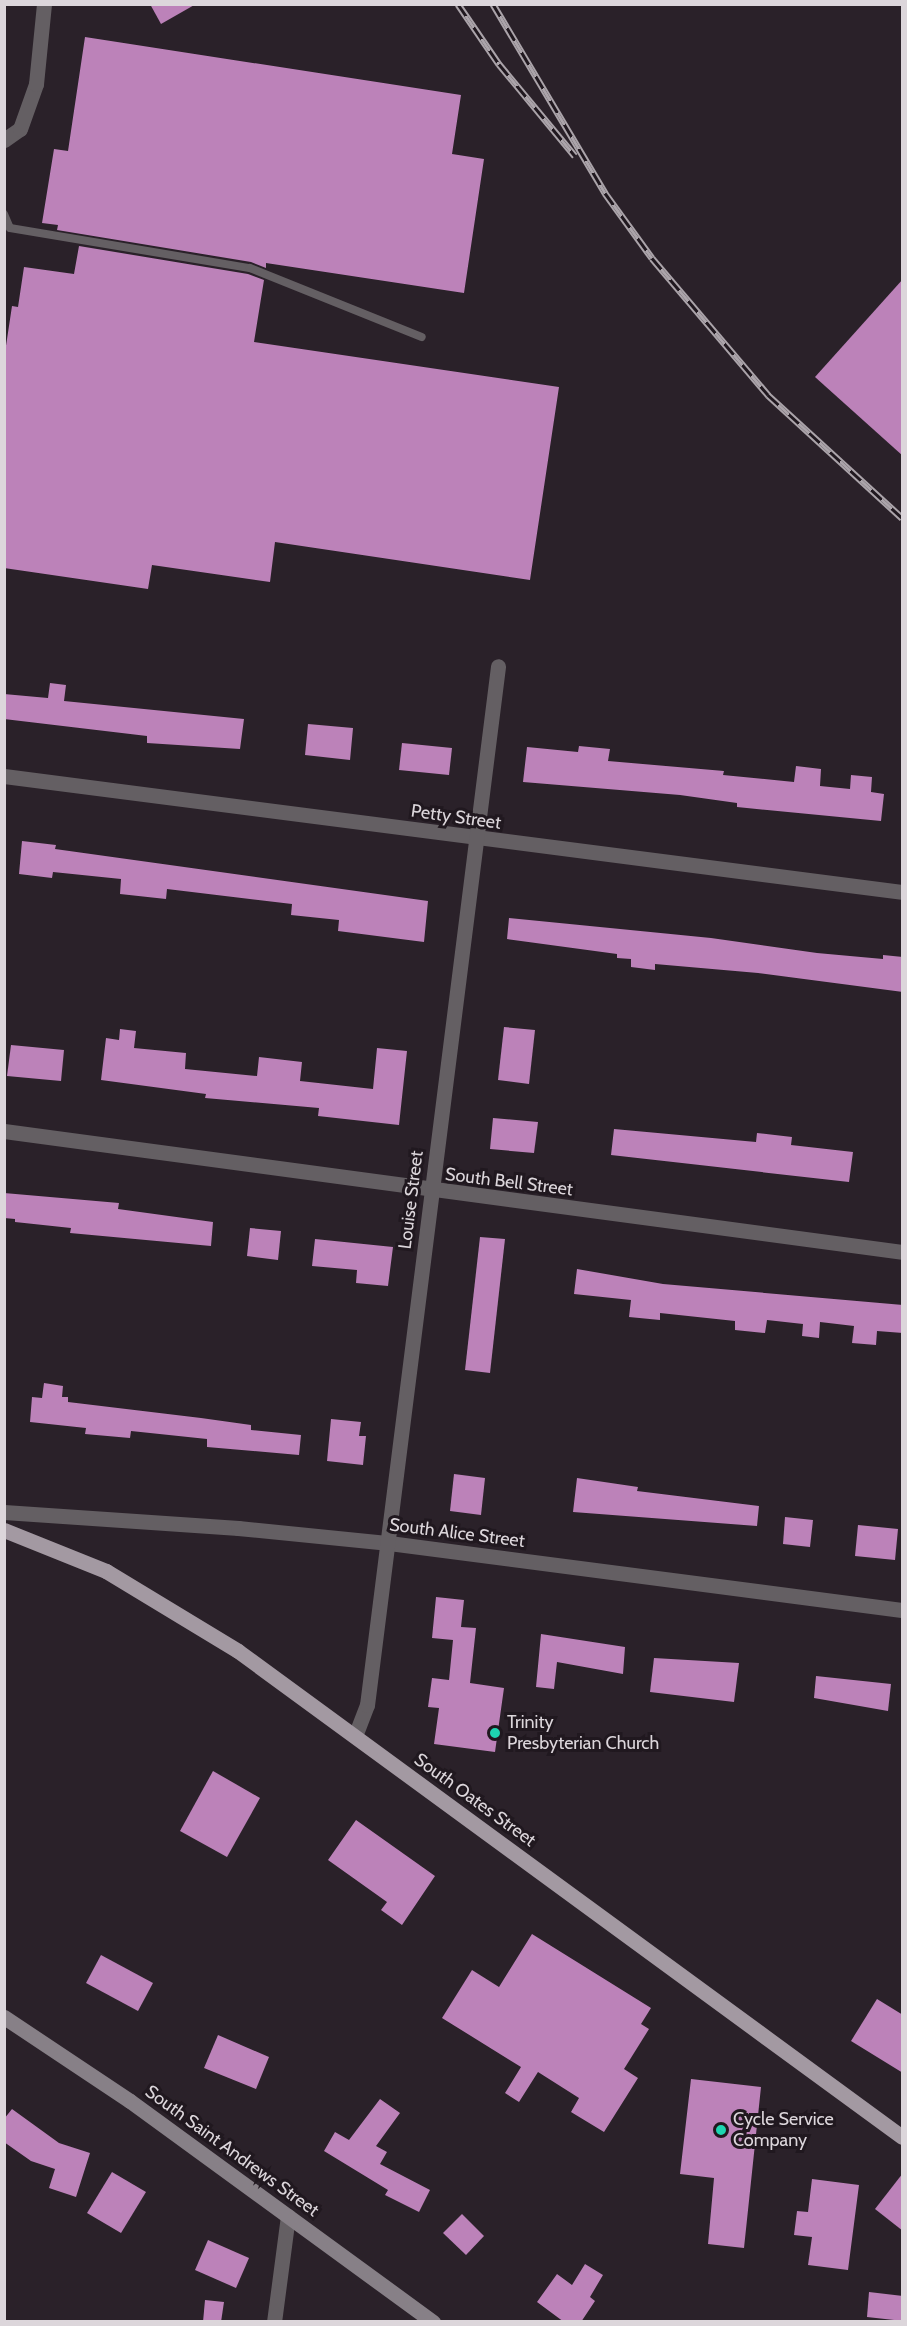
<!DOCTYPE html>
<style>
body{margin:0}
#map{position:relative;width:907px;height:2326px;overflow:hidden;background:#2a2129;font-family:Cabin,sans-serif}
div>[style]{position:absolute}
.building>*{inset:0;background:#bc82b9}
.lane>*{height:8px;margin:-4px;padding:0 4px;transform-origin:4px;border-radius:4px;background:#645f63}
.street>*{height:15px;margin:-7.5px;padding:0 7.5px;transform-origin:7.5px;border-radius:7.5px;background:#645f63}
.secondary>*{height:15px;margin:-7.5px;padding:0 7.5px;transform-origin:7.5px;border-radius:7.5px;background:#878087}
.primary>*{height:15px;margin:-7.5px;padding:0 7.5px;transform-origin:7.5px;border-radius:7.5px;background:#a399a2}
.rail>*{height:7px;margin-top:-3.5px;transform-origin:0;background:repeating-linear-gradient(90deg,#20181f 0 14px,#aba4aa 0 28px);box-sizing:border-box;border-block:2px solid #aba4aa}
.dots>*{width:16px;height:16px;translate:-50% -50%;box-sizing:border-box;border:3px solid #20181f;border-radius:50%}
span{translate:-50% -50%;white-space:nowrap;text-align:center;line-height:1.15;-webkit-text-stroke:6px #20181f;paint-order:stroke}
.street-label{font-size:18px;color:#dcd6db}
.poi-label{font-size:18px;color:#dcd6db}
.left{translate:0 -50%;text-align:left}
.frame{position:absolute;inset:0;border:6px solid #dcd6db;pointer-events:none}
</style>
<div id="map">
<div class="building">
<div style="clip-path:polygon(150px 4px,196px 4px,161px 24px)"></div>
<div style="clip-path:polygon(85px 37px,461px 95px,452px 154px,484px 159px,464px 293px,266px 263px,266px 268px,251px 262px,57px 230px,58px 225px,42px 223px,54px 149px,68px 151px)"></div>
<div style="clip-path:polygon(79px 246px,248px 274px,264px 280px,254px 342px,559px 387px,530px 580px,275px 542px,270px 582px,152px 565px,148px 589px,4px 568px,4px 359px,12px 306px,18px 307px,24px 267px,74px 274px)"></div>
<div style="clip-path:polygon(903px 279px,903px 456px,815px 377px)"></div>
<div style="clip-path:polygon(50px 683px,66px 685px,64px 701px,244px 719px,240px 749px,147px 743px,147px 736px,4px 719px,4px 694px,48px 698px)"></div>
<div style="clip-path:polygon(308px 724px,353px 728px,350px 760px,305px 755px)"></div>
<div style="clip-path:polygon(402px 743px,452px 748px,449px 775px,399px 770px)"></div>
<div style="clip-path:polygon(579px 746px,610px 749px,608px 761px,724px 771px,723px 775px,794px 782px,796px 766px,821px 769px,820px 786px,850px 789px,851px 775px,872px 777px,871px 792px,884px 794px,881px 821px,737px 807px,737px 803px,680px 795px,523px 782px,527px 747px,578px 752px)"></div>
<div style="clip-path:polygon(22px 841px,56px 845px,55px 849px,428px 901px,424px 942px,338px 931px,339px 920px,291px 915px,292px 904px,167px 889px,166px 899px,120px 894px,121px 879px,53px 872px,52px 878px,19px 874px)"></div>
<div style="clip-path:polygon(509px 918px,711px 938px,817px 953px,883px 959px,883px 955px,903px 957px,903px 992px,758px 973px,655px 964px,655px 970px,631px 967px,631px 959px,617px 958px,617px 954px,507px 939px)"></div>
<div style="clip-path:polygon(504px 1027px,535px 1030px,529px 1084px,498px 1080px)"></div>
<div style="clip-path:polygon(120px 1029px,136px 1031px,134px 1048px,186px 1053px,185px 1069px,257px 1076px,259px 1057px,302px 1062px,300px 1081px,373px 1089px,377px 1048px,407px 1051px,399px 1125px,318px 1116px,319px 1108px,205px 1098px,206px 1094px,101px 1080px,106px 1038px,119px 1040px)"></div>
<div style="clip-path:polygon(11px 1045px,64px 1050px,61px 1081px,7px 1076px)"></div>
<div style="clip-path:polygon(493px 1118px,538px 1122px,534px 1153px,490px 1149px)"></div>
<div style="clip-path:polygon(614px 1129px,756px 1142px,757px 1133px,792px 1137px,791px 1145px,853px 1152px,849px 1182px,611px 1155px)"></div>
<div style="clip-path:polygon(4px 1193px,119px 1203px,118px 1209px,213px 1222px,211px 1246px,70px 1233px,71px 1228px,15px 1222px,15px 1219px,4px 1218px)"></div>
<div style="clip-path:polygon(250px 1228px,281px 1231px,278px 1260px,247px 1256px)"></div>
<div style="clip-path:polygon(480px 1237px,505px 1239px,490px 1373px,465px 1370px)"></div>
<div style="clip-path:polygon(315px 1239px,393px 1247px,388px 1286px,356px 1283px,357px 1270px,312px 1266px)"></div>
<div style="clip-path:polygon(577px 1269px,663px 1284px,903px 1305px,903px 1333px,877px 1331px,876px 1345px,852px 1343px,854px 1326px,820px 1322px,819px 1338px,802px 1336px,803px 1324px,767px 1320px,765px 1333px,735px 1330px,735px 1321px,660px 1313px,660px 1320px,629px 1317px,631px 1300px,574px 1294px)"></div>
<div style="clip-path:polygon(44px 1383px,63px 1386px,62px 1397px,68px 1397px,68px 1402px,201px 1418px,251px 1425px,251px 1430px,301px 1435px,299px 1455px,207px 1447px,207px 1439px,131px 1431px,130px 1438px,85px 1434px,86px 1428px,30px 1422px,32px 1397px,42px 1398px)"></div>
<div style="clip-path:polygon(331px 1419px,361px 1422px,359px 1436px,366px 1436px,363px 1465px,327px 1461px)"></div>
<div style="clip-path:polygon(454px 1474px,485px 1478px,481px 1515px,450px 1511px)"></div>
<div style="clip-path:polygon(577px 1478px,638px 1487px,637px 1491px,759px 1506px,757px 1526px,573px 1512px)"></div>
<div style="clip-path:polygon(785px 1517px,813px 1520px,810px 1547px,783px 1544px)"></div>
<div style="clip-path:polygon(858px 1525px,898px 1529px,895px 1560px,855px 1556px)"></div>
<div style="clip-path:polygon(436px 1597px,464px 1600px,461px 1627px,476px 1628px,470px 1683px,504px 1688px,495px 1752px,434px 1744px,439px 1708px,428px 1707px,432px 1678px,449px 1680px,453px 1640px,432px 1638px)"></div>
<div style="clip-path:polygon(541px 1634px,625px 1647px,623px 1674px,557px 1662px,554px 1689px,536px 1687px)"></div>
<div style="clip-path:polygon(654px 1658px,739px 1663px,734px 1702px,650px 1692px)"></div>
<div style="clip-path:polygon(816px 1676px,891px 1684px,888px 1711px,814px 1698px)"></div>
<div style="clip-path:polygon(213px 1771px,260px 1798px,227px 1857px,180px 1831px)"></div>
<div style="clip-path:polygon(356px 1820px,435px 1876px,402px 1925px,381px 1910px,387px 1902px,328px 1860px)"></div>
<div style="clip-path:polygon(532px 1934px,651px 2008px,641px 2024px,649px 2029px,624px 2069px,638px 2078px,604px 2132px,571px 2112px,579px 2098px,538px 2072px,519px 2102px,505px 2093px,521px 2067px,442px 2018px,472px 1970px,499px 1987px)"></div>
<div style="clip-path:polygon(101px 1955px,153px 1983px,138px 2011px,86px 1983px)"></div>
<div style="clip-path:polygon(877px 1999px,903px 2015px,903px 2073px,851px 2041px)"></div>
<div style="clip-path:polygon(218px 2035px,269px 2057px,256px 2089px,204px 2068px)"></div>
<div style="clip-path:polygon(691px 2079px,761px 2087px,744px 2248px,708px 2244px,714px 2178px,680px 2174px)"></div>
<div style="clip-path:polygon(380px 2099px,400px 2113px,376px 2146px,387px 2152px,380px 2164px,430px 2190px,419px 2212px,385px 2195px,388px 2190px,324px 2151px,335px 2132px,349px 2140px)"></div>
<div style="clip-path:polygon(12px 2109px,59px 2143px,90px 2153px,76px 2197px,49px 2188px,55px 2169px,31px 2161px,4px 2142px,4px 2119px)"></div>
<div style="clip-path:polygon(112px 2172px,146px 2192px,121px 2233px,87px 2213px)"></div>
<div style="clip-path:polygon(903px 2173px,903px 2231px,875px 2209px)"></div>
<div style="clip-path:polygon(812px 2179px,859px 2185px,848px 2270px,808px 2265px,812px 2237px,794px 2235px,797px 2211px,808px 2212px)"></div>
<div style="clip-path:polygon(462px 2214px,484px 2236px,466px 2255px,443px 2233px)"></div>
<div style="clip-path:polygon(208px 2240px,249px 2258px,236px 2288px,195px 2270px)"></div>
<div style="clip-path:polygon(585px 2264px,603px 2275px,590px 2297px,595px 2301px,581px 2322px,564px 2322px,537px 2302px,557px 2274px,572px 2285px)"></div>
<div style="clip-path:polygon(869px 2292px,903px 2296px,903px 2321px,867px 2317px)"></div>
<div style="clip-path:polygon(205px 2300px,224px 2302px,221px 2322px,203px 2322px)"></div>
</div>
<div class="lane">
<div style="left:4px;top:214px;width:15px;rotate:67deg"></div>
<div style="left:10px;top:228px;width:243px;rotate:9.5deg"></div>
<div style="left:250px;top:268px;width:185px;rotate:21.9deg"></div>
</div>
<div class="street">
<div style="left:4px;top:140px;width:19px;rotate:-35deg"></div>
<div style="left:20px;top:129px;width:48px;rotate:-70.4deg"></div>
<div style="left:36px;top:84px;width:80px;rotate:-84.3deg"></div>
<div style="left:4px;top:776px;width:905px;rotate:7.36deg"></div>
<div style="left:4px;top:1131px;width:906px;rotate:7.67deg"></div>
<div style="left:4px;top:1512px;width:235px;rotate:3.9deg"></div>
<div style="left:238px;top:1528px;width:152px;rotate:5.7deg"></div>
<div style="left:389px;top:1543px;width:517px;rotate:7.44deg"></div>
<div style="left:355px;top:1736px;width:33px;rotate:-69deg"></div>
<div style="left:367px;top:1705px;width:1047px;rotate:-82.81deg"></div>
<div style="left:274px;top:2322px;width:107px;rotate:-82.5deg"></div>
</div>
<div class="secondary">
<div style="left:4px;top:2017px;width:151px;rotate:33.7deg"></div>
<div style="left:130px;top:2101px;width:375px;rotate:36.1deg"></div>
</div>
<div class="primary">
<div style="left:4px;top:1530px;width:110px;rotate:21.9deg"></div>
<div style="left:106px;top:1571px;width:154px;rotate:31.2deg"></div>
<div style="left:238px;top:1651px;width:823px;rotate:36.2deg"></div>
</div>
<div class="rail">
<div style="left:458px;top:4px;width:73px;rotate:55.7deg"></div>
<div style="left:499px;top:64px;width:119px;rotate:50.4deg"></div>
<div style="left:493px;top:4px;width:220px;rotate:59.3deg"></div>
<div style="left:605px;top:193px;width:80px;rotate:54.1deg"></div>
<div style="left:652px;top:258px;width:180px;rotate:49.7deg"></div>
<div style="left:768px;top:395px;width:182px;rotate:42.5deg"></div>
</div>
<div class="dots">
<div style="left:495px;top:1733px;background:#1ed5b1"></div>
<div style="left:721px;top:2130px;background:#1ed5b1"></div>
</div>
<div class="street-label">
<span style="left:456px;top:817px;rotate:8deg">Petty Street</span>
<span style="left:509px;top:1182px;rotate:7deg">South Bell Street</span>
<span style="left:411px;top:1200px;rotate:-83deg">Louise Street</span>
<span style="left:457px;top:1533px;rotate:7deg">South Alice Street</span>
<span style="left:475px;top:1800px;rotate:36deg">South Oates Street</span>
<span style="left:232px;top:2151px;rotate:36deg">South Saint Andrews Street</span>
</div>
<div class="poi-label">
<span class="left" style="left:507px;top:1733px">Trinity<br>Presbyterian Church</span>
<span class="left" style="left:733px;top:2130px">Cycle Service<br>Company</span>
</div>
<div class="frame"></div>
</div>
